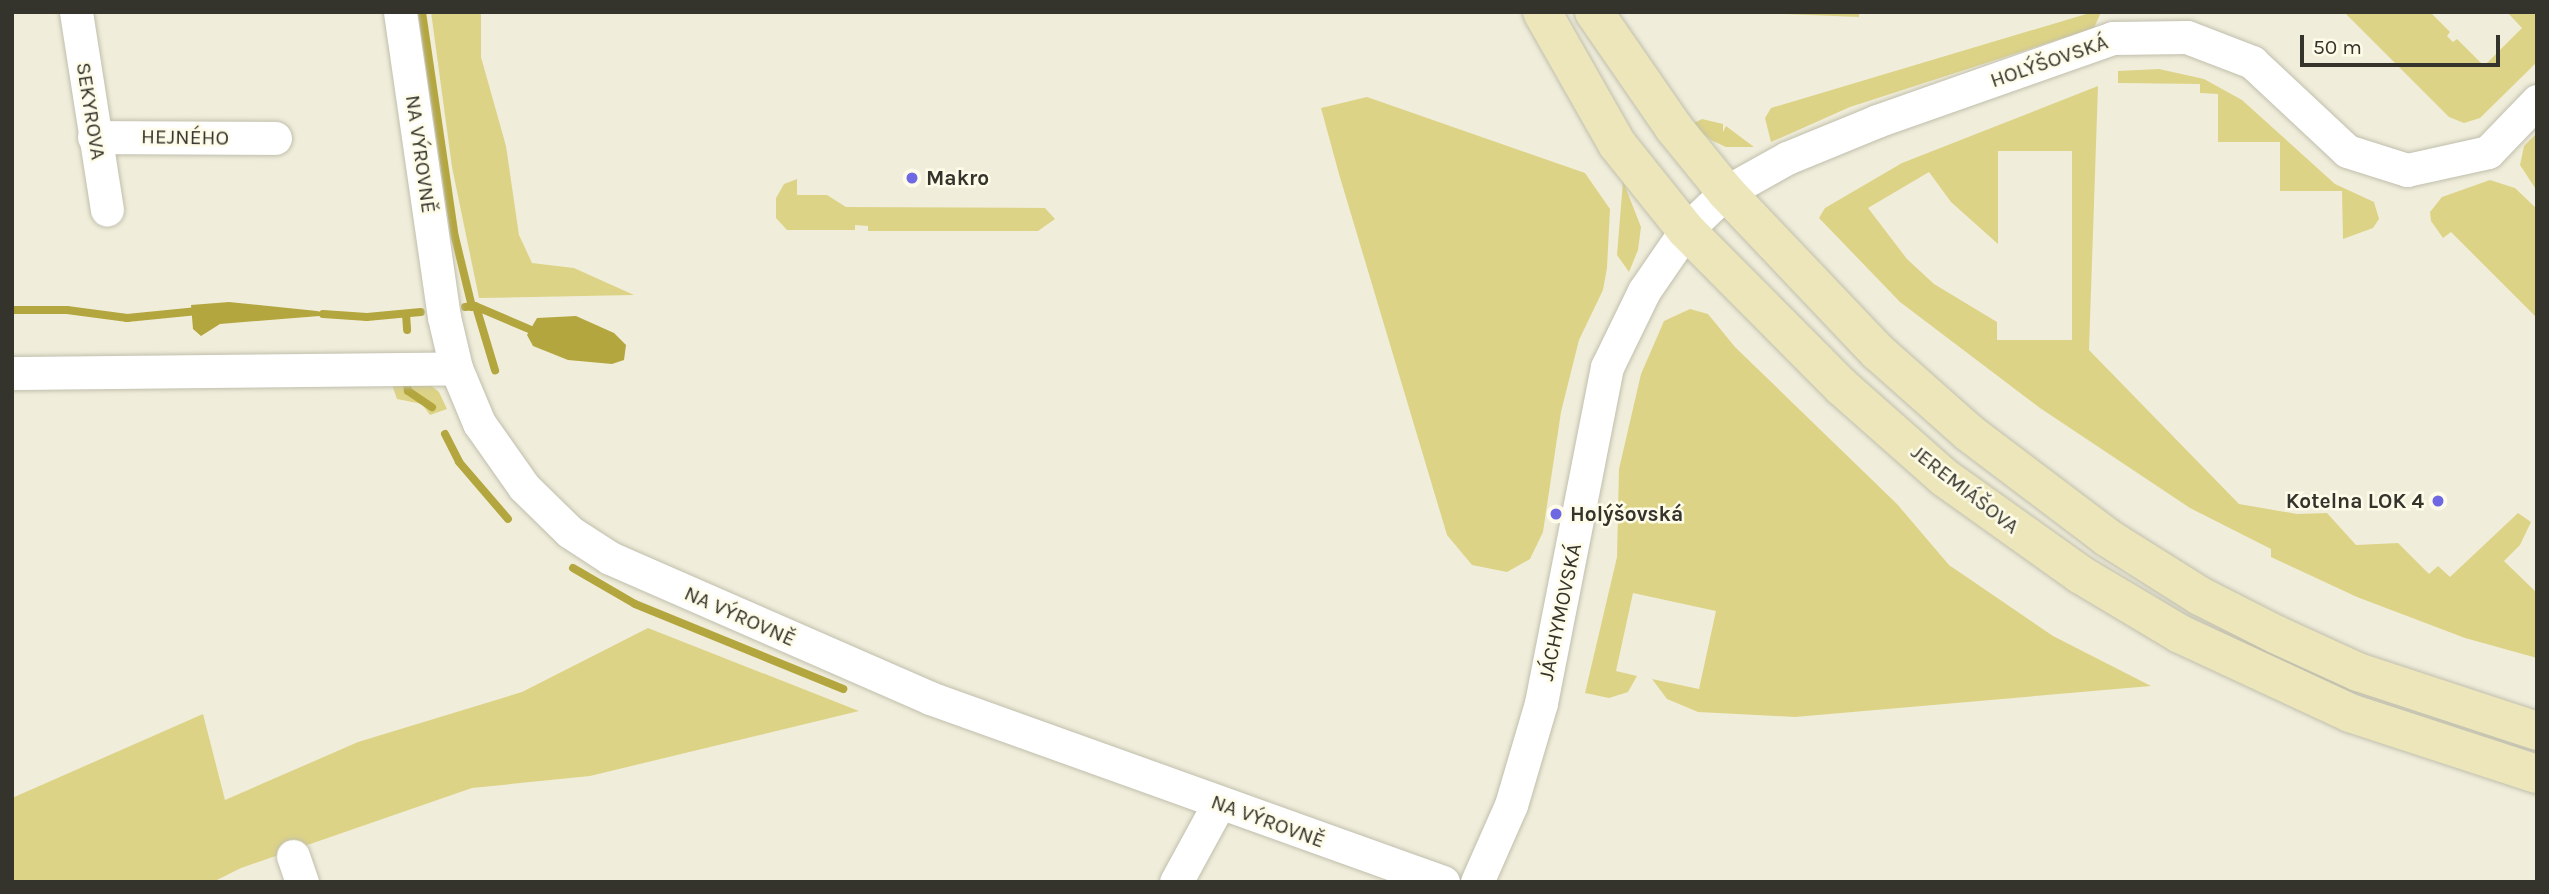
<!DOCTYPE html>
<meta charset="utf-8">
<style>
body{margin:0}
#map{position:relative;width:2549px;height:894px;overflow:hidden;background:#f0eedb;font-family:Karla,sans-serif}
div>[style]{position:absolute}
.green>*{inset:0;background:#ddd387}
.water>*{inset:0;background:#b4a63e}
.stream>*{height:8px;margin:-4px;padding:0 4px;transform-origin:4px;border-radius:4px;background:#b4a63e}
.roads{filter:drop-shadow(0 0 2px #c0beac) drop-shadow(0 0 2px #c0beac)}
.minor>*{height:33px;margin:-16.5px;padding:0 16.5px;transform-origin:16.5px;border-radius:16.5px;background:#fff}
.major>*{height:38px;margin:-19px;padding:0 19px;transform-origin:19px;border-radius:19px;background:#ece6ba}
.dots>*{width:19px;height:19px;translate:-50% -50%;box-sizing:border-box;border:4px solid #fefce8;border-radius:50%}
span{translate:-50% -50%;white-space:nowrap;text-align:center;line-height:1.15;-webkit-text-stroke:5px #fefce8;paint-order:stroke}
.street-label{font-size:21px;color:#34332c}
.poi-label{font-size:21px;color:#34332c;font-weight:700}
.left{translate:0 -50%;text-align:left}
.right{translate:-100% -50%;text-align:right}
.frame{position:absolute;inset:0;border:14px solid #34332c;pointer-events:none}
.scale{position:absolute;left:2300px;top:35px;width:200px;height:32px;box-sizing:border-box;border:4px solid #34332c;border-top:0;padding-left:9px;font-size:21px;line-height:24px;white-space:nowrap;color:#34332c;-webkit-text-stroke:5px #fefce8;paint-order:stroke}
</style>
<div id="map">
<div class="green">
<div style="clip-path:polygon(431px 12px,481px 12px,481px 57px,506px 146px,519px 235px,532px 263px,574px 268px,634px 295px,479px 298px,452px 167px)"></div>
<div style="clip-path:polygon(1739px 12px,1859px 12px,1859px 17px)"></div>
<div style="clip-path:polygon(2093px 12px,2101px 12px,2094px 28px,1850px 107px,1771px 142px,1765px 118px,1771px 108px)"></div>
<div style="clip-path:polygon(2344px 12px,2430px 12px,2450px 32px,2447px 36px,2453px 42px,2457px 39px,2484px 66px,2522px 28px,2507px 12px,2537px 12px,2537px 62px,2480px 118px,2464px 123px,2449px 117px)"></div>
<div style="clip-path:polygon(2159px 69px,2204px 79px,2242px 100px,2335px 184px,2374px 202px,2379px 219px,2373px 228px,2343px 239px,2342px 191px,2280px 191px,2280px 142px,2218px 142px,2218px 94px,2200px 93px,2200px 84px,2118px 83px,2118px 71px)"></div>
<div style="clip-path:polygon(evenodd,2098px 86px,2089px 350px,2239px 504px,2297px 514px,2327px 513px,2356px 545px,2398px 543px,2429px 574px,2438px 566px,2450px 577px,2518px 513px,2531px 522px,2520px 545px,2504px 561px,2537px 593px,2537px 658px,2465px 638px,2357px 597px,2271px 557px,2271px 549px,2190px 508px,2040px 408px,1900px 302px,1819px 218px,1825px 208px,1902px 163px,2098px 86px,1998px 151px,2072px 151px,2072px 340px,1997px 340px,1997px 322px,1934px 284px,1907px 259px,1868px 208px,1929px 172px,1951px 202px,1998px 244px,1998px 151px)"></div>
<div style="clip-path:polygon(1367px 97px,1585px 173px,1610px 209px,1607px 268px,1603px 290px,1579px 340px,1561px 412px,1543px 532px,1530px 559px,1507px 572px,1472px 565px,1447px 535px,1339px 174px,1321px 108px)"></div>
<div style="clip-path:polygon(1702px 119px,1723px 124px,1723px 132px,1726px 126px,1754px 147px,1726px 147px,1711px 140px,1692px 124px)"></div>
<div style="clip-path:polygon(2537px 133px,2537px 191px,2520px 165px,2524px 146px)"></div>
<div style="clip-path:polygon(797px 179px,797px 195px,827px 195px,846px 207px,1045px 208px,1055px 219px,1038px 231px,868px 231px,868px 226px,855px 225px,855px 230px,787px 230px,776px 218px,776px 198px,784px 184px)"></div>
<div style="clip-path:polygon(2490px 180px,2515px 188px,2537px 209px,2537px 318px,2451px 232px,2443px 238px,2431px 221px,2430px 212px,2442px 197px)"></div>
<div style="clip-path:polygon(1623px 181px,1641px 227px,1638px 250px,1629px 272px,1617px 255px)"></div>
<div style="clip-path:polygon(1690px 309px,1708px 314px,1735px 347px,1897px 504px,1949px 565px,2053px 636px,2151px 686px,1795px 717px,1698px 712px,1667px 699px,1652px 679px,1699px 689px,1716px 611px,1633px 593px,1616px 671px,1637px 676px,1628px 692px,1609px 698px,1585px 693px,1617px 557px,1619px 469px,1641px 374px,1664px 321px)"></div>
<div style="clip-path:polygon(391px 382px,429px 384px,439px 392px,447px 409px,430px 415px,422px 404px,397px 399px)"></div>
<div style="clip-path:polygon(648px 628px,859px 711px,590px 776px,472px 788px,241px 868px,213px 882px,12px 882px,12px 798px,203px 714px,225px 800px,358px 742px,522px 692px)"></div>
</div>
<div class="water">
<div style="clip-path:polygon(229px 302px,317px 311px,332px 315px,220px 324px,201px 336px,193px 329px,191px 305px)"></div>
<div style="clip-path:polygon(576px 316px,614px 333px,626px 345px,624px 360px,612px 364px,568px 360px,533px 346px,527px 335px,537px 318px)"></div>
</div>
<div class="stream">
<div style="left:422px;top:12px;width:227px;rotate:81.7deg"></div>
<div style="left:455px;top:237px;width:72px;rotate:76.3deg"></div>
<div style="left:465px;top:307px;width:10px;rotate:-6deg"></div>
<div style="left:475px;top:306px;width:59px;rotate:23.1deg"></div>
<div style="left:12px;top:310px;width:55px"></div>
<div style="left:67px;top:310px;width:61px;rotate:7.6deg"></div>
<div style="left:127px;top:318px;width:71px;rotate:-5.6deg"></div>
<div style="left:477px;top:310px;width:63px;rotate:73.3deg"></div>
<div style="left:323px;top:314px;width:44px;rotate:3.9deg"></div>
<div style="left:367px;top:317px;width:54px;rotate:-5.3deg"></div>
<div style="left:406px;top:314px;width:16px;rotate:86deg"></div>
<div style="left:407px;top:384px;width:7px;rotate:82deg"></div>
<div style="left:408px;top:391px;width:29px;rotate:34deg"></div>
<div style="left:445px;top:434px;width:31px;rotate:63deg"></div>
<div style="left:459px;top:462px;width:75px;rotate:49.3deg"></div>
<div style="left:573px;top:568px;width:72px;rotate:30.1deg"></div>
<div style="left:635px;top:604px;width:225px;rotate:22.2deg"></div>
</div>
<div class="roads">
<div class="minor">
<div style="left:76px;top:12px;width:200px;rotate:81.1deg"></div>
<div style="left:400px;top:12px;width:308px;rotate:81.8deg"></div>
<div style="left:444px;top:317px;width:52px;rotate:76.8deg"></div>
<div style="left:456px;top:368px;width:60px;rotate:67.3deg"></div>
<div style="left:479px;top:423px;width:78px;rotate:54.9deg"></div>
<div style="left:524px;top:487px;width:64px;rotate:44.4deg"></div>
<div style="left:570px;top:532px;width:48px;rotate:33deg"></div>
<div style="left:610px;top:558px;width:349px;rotate:23.6deg"></div>
<div style="left:930px;top:698px;width:545px;rotate:19.73deg"></div>
<div style="left:94px;top:137px;width:181px;rotate:0.3deg"></div>
<div style="left:12px;top:373px;width:444px;rotate:-0.6deg"></div>
<div style="left:293px;top:856px;width:28px;rotate:71deg"></div>
<div style="left:1176px;top:882px;width:90px;rotate:-61.4deg"></div>
<div style="left:1477px;top:882px;width:84px;rotate:-66.2deg"></div>
<div style="left:1511px;top:805px;width:106px;rotate:-73.6deg"></div>
<div style="left:1541px;top:703px;width:342px;rotate:-78.9deg"></div>
<div style="left:1607px;top:367px;width:85px;rotate:-64deg"></div>
<div style="left:1644px;top:291px;width:74px;rotate:-55.5deg"></div>
<div style="left:1686px;top:230px;width:55px;rotate:-43.5deg"></div>
<div style="left:1726px;top:192px;width:70px;rotate:-29.1deg"></div>
<div style="left:1787px;top:158px;width:97px;rotate:-22.3deg"></div>
<div style="left:1877px;top:121px;width:250px;rotate:-19.4deg"></div>
<div style="left:2113px;top:38px;width:74px;rotate:-0.8deg"></div>
<div style="left:2187px;top:37px;width:70px;rotate:21deg"></div>
<div style="left:2252px;top:62px;width:130px;rotate:43.1deg"></div>
<div style="left:2347px;top:151px;width:63px;rotate:17.6deg"></div>
<div style="left:2407px;top:170px;width:83px;rotate:-12.5deg"></div>
<div style="left:2488px;top:152px;width:71px;rotate:-46.1deg"></div>
</div>
<div class="major">
<div style="left:1542px;top:12px;width:152px;rotate:60.4deg"></div>
<div style="left:1617px;top:144px;width:110px;rotate:51.3deg"></div>
<div style="left:1686px;top:230px;width:221px;rotate:45.2deg"></div>
<div style="left:1842px;top:387px;width:137px;rotate:41.5deg"></div>
<div style="left:1945px;top:478px;width:167px;rotate:35.5deg"></div>
<div style="left:2081px;top:575px;width:115px;rotate:30.8deg"></div>
<div style="left:2180px;top:634px;width:187px;rotate:24.9deg"></div>
<div style="left:2350px;top:713px;width:197px;rotate:18.1deg"></div>
<div style="left:1594px;top:12px;width:141px;rotate:55.4deg"></div>
<div style="left:1674px;top:128px;width:82px;rotate:50.9deg"></div>
<div style="left:1726px;top:192px;width:221px;rotate:46.5deg"></div>
<div style="left:1878px;top:352px;width:120px;rotate:41.6deg"></div>
<div style="left:1968px;top:432px;width:176px;rotate:37.1deg"></div>
<div style="left:2108px;top:538px;width:109px;rotate:32.2deg"></div>
<div style="left:2200px;top:596px;width:86px;rotate:26.9deg"></div>
<div style="left:2277px;top:635px;width:89px;rotate:24.6deg"></div>
<div style="left:2358px;top:672px;width:188px;rotate:18.2deg"></div>
</div>
</div>
<div class="dots">
<div style="left:912px;top:178px;background:#6f68e3"></div>
<div style="left:2438px;top:501px;background:#6f68e3"></div>
<div style="left:1556px;top:514px;background:#6f68e3"></div>
</div>
<div class="street-label">
<span style="left:2049px;top:61px;rotate:-19deg">HOLÝŠOVSKÁ</span>
<span style="left:91px;top:111px;rotate:81deg">SEKYROVA</span>
<span style="left:185px;top:137px;rotate:1deg">HEJNÉHO</span>
<span style="left:421px;top:154px;rotate:82deg">NA VÝROVNĚ</span>
<span style="left:1965px;top:489px;rotate:38deg">JEREMIÁŠOVA</span>
<span style="left:1560px;top:612px;rotate:-78deg">JÁCHYMOVSKÁ</span>
<span style="left:740px;top:616px;rotate:24deg">NA VÝROVNĚ</span>
<span style="left:1268px;top:821px;rotate:20deg">NA VÝROVNĚ</span>
</div>
<div class="poi-label">
<span class="left" style="left:926px;top:178px">Makro</span>
<span class="right" style="left:2424px;top:501px">Kotelna LOK 4</span>
<span class="left" style="left:1570px;top:514px">Holýšovská</span>
</div>
<div class="frame"></div>
<div class="scale">50 m</div>
</div>
